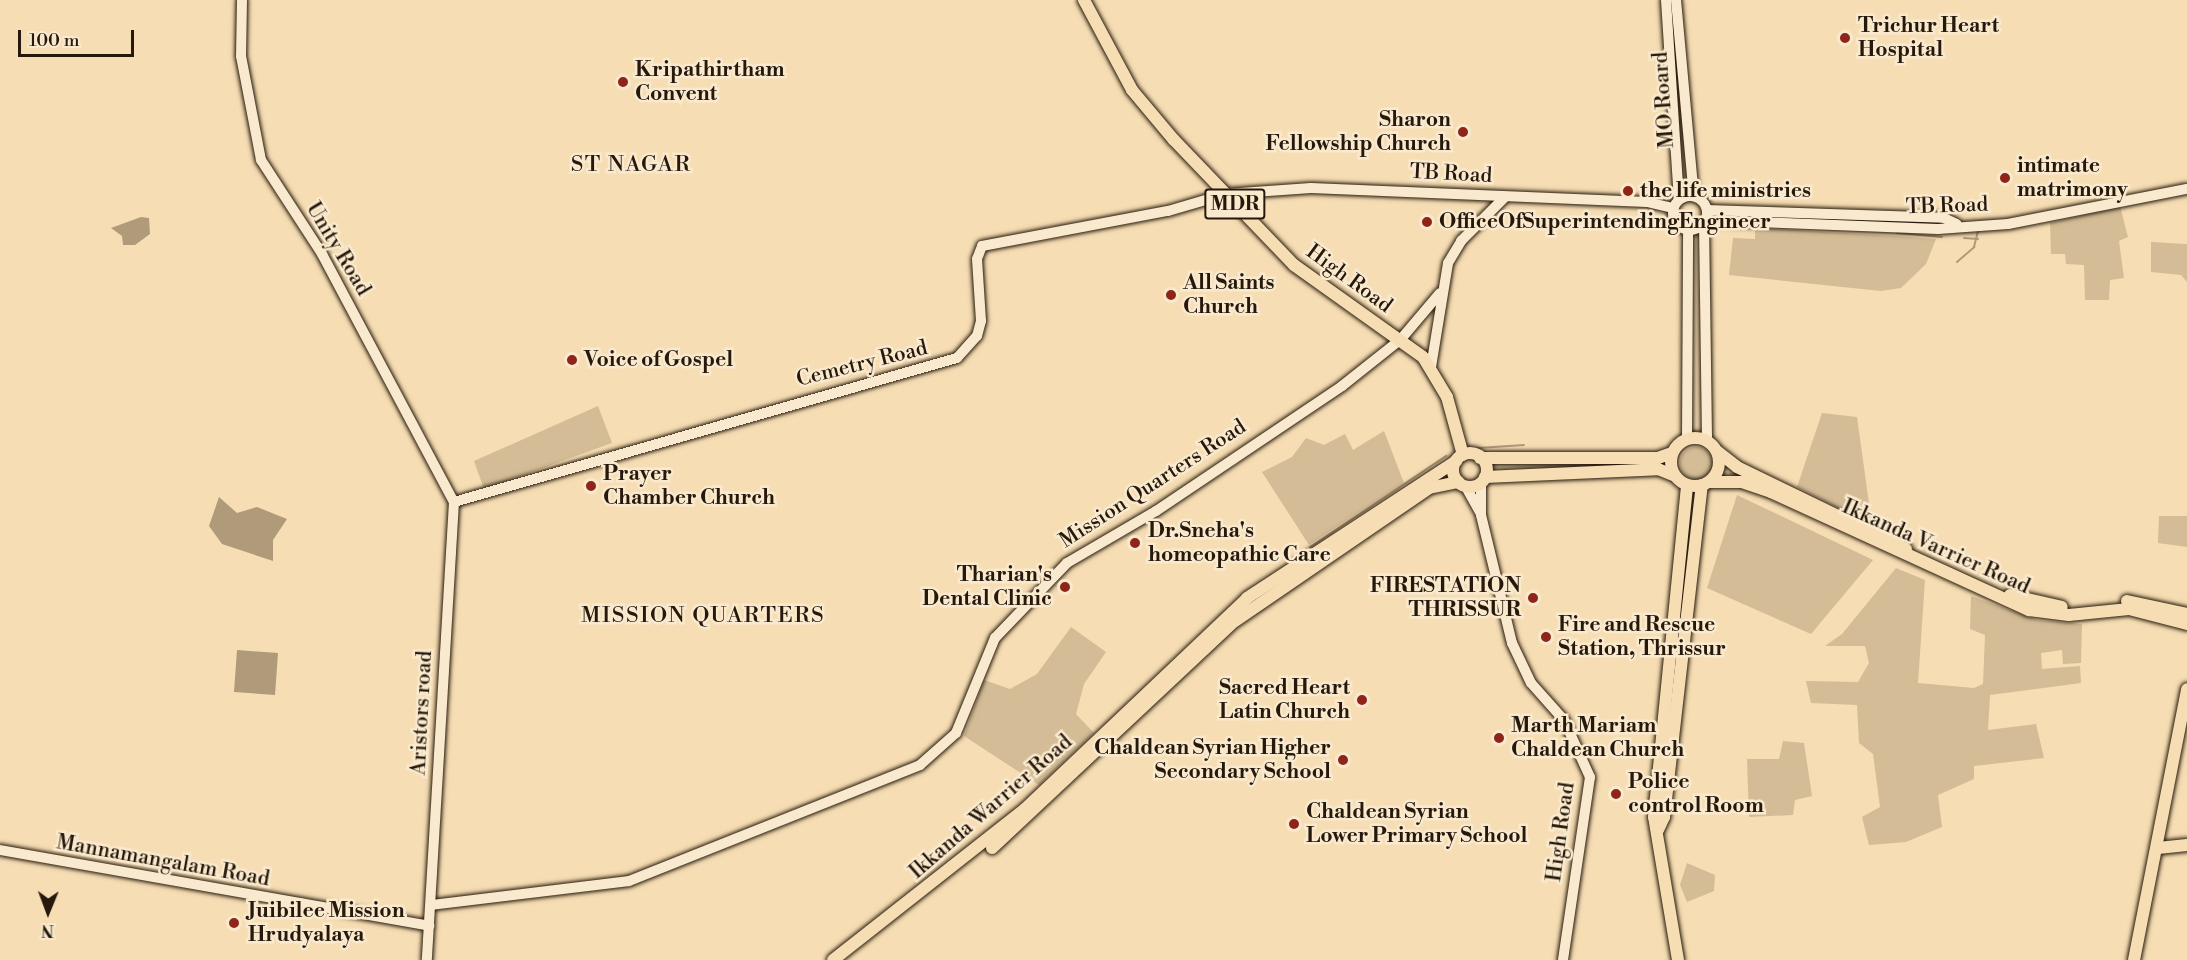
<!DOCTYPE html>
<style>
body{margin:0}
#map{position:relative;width:2187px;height:960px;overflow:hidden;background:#f6ddb3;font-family:"Libre Bodoni",serif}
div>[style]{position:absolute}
.green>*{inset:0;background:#d3bc96}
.round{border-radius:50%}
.water>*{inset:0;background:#af9a7a}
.stream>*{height:2px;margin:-1px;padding:0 1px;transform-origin:1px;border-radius:1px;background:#af9a7a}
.roads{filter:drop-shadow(0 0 2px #26190b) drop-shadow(0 0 2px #26190b)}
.secondary>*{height:10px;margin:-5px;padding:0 5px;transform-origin:5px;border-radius:5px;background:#f9e9ce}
.secondary>.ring{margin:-5px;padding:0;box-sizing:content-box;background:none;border:10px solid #f9e9ce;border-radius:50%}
.primary>*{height:12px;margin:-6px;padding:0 6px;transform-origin:6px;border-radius:6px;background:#f6ddb3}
.primary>.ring{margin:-6px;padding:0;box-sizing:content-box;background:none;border:12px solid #f6ddb3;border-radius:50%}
.dots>*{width:16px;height:16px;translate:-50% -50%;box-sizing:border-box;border:3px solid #f9e9ce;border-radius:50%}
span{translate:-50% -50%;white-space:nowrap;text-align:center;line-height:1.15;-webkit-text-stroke:5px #f9e9ce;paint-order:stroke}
.shield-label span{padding:2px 4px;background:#f9e9ce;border:2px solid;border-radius:4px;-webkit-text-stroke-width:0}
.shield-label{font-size:20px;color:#26190b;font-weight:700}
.poi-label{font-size:21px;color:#26190b;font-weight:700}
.left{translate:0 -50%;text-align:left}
.right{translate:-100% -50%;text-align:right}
.street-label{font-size:21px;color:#26190b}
.neighbourhood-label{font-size:22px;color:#26190b;letter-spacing:1.5px}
.north{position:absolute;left:18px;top:882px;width:60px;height:60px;-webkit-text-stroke:4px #f9e9ce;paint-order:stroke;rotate:181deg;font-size:16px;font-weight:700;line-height:24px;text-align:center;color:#26190b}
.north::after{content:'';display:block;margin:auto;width:21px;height:27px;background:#26190b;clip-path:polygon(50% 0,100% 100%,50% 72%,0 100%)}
.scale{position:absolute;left:18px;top:30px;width:116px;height:27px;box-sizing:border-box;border:3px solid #26190b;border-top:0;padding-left:8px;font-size:18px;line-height:21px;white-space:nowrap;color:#26190b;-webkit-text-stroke:4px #f9e9ce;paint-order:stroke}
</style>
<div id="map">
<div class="green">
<div style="clip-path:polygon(2120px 206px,2128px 237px,2119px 241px,2124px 278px,2110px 280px,2109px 300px,2085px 300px,2084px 265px,2066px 264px,2065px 254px,2051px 254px,2050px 223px)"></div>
<div style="clip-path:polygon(1755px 228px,1910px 237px,1936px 239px,1926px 264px,1901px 288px,1881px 291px,1729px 275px,1733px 238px,1755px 239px)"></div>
<div style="clip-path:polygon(2151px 242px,2187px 244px,2187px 282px,2181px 275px,2151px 272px)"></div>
<div style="clip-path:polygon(598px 406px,612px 443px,484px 489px,474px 461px)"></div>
<div style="clip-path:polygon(1822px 413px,1857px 417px,1872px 525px,1797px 487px)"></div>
<div style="clip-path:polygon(1384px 431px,1404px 483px,1309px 545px,1262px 472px,1292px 457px,1306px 438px,1324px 445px,1345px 434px,1353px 450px)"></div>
<div class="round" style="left:1680px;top:447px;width:32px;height:32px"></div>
<div style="clip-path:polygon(1737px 495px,1873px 560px,1811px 634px,1707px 588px)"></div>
<div style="clip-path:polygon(2159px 516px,2187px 516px,2187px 547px,2158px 543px)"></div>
<div style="clip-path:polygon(1896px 568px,1925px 580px,1918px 683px,1974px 688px,1983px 684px,1985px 635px,1970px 629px,1971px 596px,2037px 620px,2082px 624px,2081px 663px,2063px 664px,2062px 650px,2041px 653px,2042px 669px,2080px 666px,2081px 683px,1990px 695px,1988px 730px,2036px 724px,2044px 758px,1974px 766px,1974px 779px,1938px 795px,1942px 827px,1906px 842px,1869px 845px,1862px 817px,1880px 807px,1873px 754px,1859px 743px,1857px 705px,1811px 703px,1806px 681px,1858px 682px,1869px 663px,1865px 646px,1825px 646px,1842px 634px)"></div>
<div style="clip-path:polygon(1071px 627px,1106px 652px,1084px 684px,1076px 714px,1094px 733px,1039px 785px,964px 736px,984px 680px,1010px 689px,1037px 674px)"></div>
<div style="clip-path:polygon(1783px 741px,1804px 743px,1812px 796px,1795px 800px,1793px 815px,1749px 817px,1747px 759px,1779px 759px)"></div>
<div style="clip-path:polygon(1687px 863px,1715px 875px,1714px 891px,1687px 902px,1680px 885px)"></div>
</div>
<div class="water">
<div style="clip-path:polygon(141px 217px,149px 218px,150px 234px,135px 245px,123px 245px,122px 236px,111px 228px)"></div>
<div style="clip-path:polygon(219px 497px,237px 513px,257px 507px,287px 519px,273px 540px,273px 561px,222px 544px,209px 526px)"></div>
<div style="clip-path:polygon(237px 650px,278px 653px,275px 695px,234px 692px)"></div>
</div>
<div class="stream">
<div style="left:1897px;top:233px;width:45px;rotate:5.1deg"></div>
<div style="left:1964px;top:238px;width:14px;rotate:4deg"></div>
<div style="left:1957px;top:262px;width:23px;rotate:-41deg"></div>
<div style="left:1974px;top:247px;width:16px;rotate:-76deg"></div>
<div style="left:1478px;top:448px;width:46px;rotate:-3.7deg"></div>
<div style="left:1310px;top:547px;width:164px;rotate:-33.8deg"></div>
</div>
<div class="roads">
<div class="secondary">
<div style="left:242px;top:0;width:56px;rotate:91deg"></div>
<div style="left:241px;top:56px;width:106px;rotate:79.1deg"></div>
<div style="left:261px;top:160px;width:112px;rotate:57deg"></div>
<div style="left:322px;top:254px;width:281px;rotate:62deg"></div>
<div style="left:454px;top:502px;width:459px;rotate:93.4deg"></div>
<div style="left:1666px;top:0;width:199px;rotate:86.3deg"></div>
<div style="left:1676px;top:0;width:197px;rotate:84.8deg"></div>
<div class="ring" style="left:1673px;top:196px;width:24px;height:24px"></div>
<div style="left:1707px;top:210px;width:237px;rotate:1.9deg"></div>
<div style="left:1944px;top:218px;width:14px;rotate:25deg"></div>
<div style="left:1706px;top:220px;width:232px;rotate:2.2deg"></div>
<div style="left:1938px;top:229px;width:70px;rotate:-4.1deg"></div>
<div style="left:2008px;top:224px;width:182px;rotate:-11.1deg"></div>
<div style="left:1704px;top:223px;width:218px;rotate:89.2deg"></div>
<div style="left:1431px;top:367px;width:105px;rotate:-80.7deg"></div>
<div style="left:1448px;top:263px;width:26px;rotate:-59deg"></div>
<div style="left:1461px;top:241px;width:62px;rotate:-45deg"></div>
<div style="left:1687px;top:439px;width:209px;rotate:-89.7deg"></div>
<div style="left:1481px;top:483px;width:32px;rotate:90deg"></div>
<div style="left:1481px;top:515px;width:132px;rotate:76.4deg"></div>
<div style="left:1512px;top:643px;width:44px;rotate:64.6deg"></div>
<div style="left:1531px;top:683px;width:50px;rotate:48.3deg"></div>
<div style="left:1564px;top:720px;width:63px;rotate:65.5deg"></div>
<div style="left:1590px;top:777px;width:185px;rotate:98.4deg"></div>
<div style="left:1466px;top:487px;width:29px;rotate:61deg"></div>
<div style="left:454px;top:502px;width:523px;rotate:-15.98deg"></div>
<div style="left:957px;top:358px;width:30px;rotate:-48deg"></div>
<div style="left:977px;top:336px;width:16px;rotate:-75deg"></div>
<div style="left:981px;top:321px;width:62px;rotate:-93.7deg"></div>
<div style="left:977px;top:259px;width:14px;rotate:-69deg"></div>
<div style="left:982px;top:246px;width:189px;rotate:-10.7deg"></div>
<div style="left:1168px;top:211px;width:60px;rotate:-16.3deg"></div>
<div style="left:1226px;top:194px;width:85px;rotate:-4deg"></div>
<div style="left:1311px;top:188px;width:336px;rotate:2.4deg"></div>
<div style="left:1647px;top:202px;width:27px;rotate:13deg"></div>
<div style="left:0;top:850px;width:436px;rotate:10deg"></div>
<div style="left:431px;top:905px;width:199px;rotate:-6.9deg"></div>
<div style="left:629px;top:881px;width:313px;rotate:-21.7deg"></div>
<div style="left:920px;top:765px;width:48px;rotate:-41.6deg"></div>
<div style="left:956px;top:733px;width:103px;rotate:-67.7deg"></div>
<div style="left:995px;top:638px;width:104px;rotate:-46.2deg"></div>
<div style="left:1067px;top:563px;width:103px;rotate:-30.3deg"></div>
<div style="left:1156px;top:511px;width:224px;rotate:-33.9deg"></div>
<div style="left:1342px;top:386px;width:75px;rotate:-38.5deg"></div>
<div style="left:1401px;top:339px;width:60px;rotate:-49.7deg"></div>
</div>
<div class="primary">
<div style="left:1084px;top:0;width:102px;rotate:61.9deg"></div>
<div style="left:1132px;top:90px;width:65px;rotate:50deg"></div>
<div style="left:1174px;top:140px;width:173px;rotate:46.2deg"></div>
<div style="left:1294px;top:265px;width:158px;rotate:35.5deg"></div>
<div style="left:1423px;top:357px;width:47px;rotate:59deg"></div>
<div style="left:1447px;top:397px;width:60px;rotate:74.6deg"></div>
<div class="ring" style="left:1671px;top:438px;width:36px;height:36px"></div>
<div style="left:1718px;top:452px;width:24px;rotate:38deg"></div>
<div style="left:1737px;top:467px;width:188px;rotate:25.9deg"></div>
<div class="ring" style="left:1453px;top:453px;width:22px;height:22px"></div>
<div style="left:1480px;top:458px;width:178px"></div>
<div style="left:1658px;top:458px;width:15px;rotate:-20deg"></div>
<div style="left:1485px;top:477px;width:173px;rotate:-2.6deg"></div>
<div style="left:1658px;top:469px;width:18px;rotate:22deg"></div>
<div style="left:1710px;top:482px;width:32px"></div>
<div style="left:1742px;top:482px;width:31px;rotate:19deg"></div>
<div style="left:1771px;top:492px;width:284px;rotate:24.6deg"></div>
<div style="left:2029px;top:610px;width:40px;rotate:7.1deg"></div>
<div style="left:2069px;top:615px;width:60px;rotate:-5.7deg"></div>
<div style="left:2129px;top:609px;width:60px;rotate:14.5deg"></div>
<div style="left:2010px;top:595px;width:53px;rotate:13deg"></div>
<div style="left:2127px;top:601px;width:61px;rotate:12.2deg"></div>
<div style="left:1658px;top:830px;width:14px;rotate:-65deg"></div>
<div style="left:1664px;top:817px;width:334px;rotate:-83.5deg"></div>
<div style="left:992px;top:848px;width:333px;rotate:-43.1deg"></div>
<div style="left:1235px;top:621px;width:235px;rotate:-34.4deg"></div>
<div style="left:1429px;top:488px;width:30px;rotate:-12deg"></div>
<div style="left:2158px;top:848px;width:29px;rotate:-6deg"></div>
<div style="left:833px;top:960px;width:244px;rotate:-38.2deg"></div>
<div style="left:1025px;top:809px;width:306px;rotate:-43.5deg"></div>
<div style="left:1247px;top:598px;width:250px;rotate:-33.2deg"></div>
<div style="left:1678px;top:960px;width:145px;rotate:-99.5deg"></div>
<div style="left:1654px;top:817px;width:334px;rotate:-84.3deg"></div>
<div style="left:2134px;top:960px;width:276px;rotate:-78.9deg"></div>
</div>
</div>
<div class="dots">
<div style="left:1845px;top:38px;background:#8f2418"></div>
<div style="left:623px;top:82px;background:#8f2418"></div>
<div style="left:1463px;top:132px;background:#8f2418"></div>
<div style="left:2005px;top:178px;background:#8f2418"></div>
<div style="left:1628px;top:191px;background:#8f2418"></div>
<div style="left:1427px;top:222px;background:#8f2418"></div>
<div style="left:1171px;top:295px;background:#8f2418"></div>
<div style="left:572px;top:360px;background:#8f2418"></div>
<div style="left:591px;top:486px;background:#8f2418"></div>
<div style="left:1135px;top:543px;background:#8f2418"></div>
<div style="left:1065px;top:587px;background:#8f2418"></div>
<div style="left:1533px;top:598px;background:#8f2418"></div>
<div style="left:1546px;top:637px;background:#8f2418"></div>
<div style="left:1362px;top:700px;background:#8f2418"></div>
<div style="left:1499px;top:738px;background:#8f2418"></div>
<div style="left:1343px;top:760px;background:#8f2418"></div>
<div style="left:1616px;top:794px;background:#8f2418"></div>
<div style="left:1294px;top:824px;background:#8f2418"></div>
<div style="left:234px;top:923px;background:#8f2418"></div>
</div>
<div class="shield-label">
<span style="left:1235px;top:204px">MDR</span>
</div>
<div class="poi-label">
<span class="left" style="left:1858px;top:38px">Trichur Heart<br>Hospital</span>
<span class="left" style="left:635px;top:82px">Kripathirtham<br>Convent</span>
<span class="right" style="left:1451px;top:132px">Sharon<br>Fellowship Church</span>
<span class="left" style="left:2017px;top:178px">intimate<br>matrimony</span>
<span class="left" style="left:1640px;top:191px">the life ministries</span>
<span class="left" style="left:1439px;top:222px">OfficeOfSuperintendingEngineer</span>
<span class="left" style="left:1183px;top:295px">All Saints<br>Church</span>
<span class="left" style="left:584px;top:360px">Voice of Gospel</span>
<span class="left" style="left:603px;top:486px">Prayer<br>Chamber Church</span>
<span class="left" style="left:1148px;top:543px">Dr.Sneha's<br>homeopathic Care</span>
<span class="right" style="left:1052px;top:587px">Tharian's<br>Dental Clinic</span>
<span class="right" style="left:1521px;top:598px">FIRESTATION<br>THRISSUR</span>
<span class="left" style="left:1558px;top:637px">Fire and Rescue<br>Station, Thrissur</span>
<span class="right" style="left:1350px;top:700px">Sacred Heart<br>Latin Church</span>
<span class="left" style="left:1511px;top:738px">Marth Mariam<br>Chaldean Church</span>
<span class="right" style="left:1331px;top:760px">Chaldean Syrian Higher<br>Secondary School</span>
<span class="left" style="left:1628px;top:794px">Police<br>control Room</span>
<span class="left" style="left:1306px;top:824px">Chaldean Syrian<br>Lower Primary School</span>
<span class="left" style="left:248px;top:923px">Juibilee Mission<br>Hrudyalaya</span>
</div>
<div class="street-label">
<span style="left:1664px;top:100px;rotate:-94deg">MO Roard</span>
<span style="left:1451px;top:174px;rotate:3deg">TB Road</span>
<span style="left:1947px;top:206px;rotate:-2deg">TB Road</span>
<span style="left:338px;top:249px;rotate:59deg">Unity Road</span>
<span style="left:1349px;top:279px;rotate:36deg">High Road</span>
<span style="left:862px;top:364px;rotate:-14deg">Cemetry Road</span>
<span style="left:1153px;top:484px;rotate:-33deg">Mission Quarters Road</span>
<span style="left:1936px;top:547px;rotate:24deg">Ikkanda Varrier Road</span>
<span style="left:422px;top:713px;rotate:-87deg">Aristors road</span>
<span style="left:991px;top:807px;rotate:-41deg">Ikkanda Warrier Road</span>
<span style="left:1561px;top:832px;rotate:-82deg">High Road</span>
<span style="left:163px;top:861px;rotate:10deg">Mannamangalam Road</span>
</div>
<div class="neighbourhood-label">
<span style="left:631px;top:165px">ST NAGAR</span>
<span style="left:703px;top:616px">MISSION QUARTERS</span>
</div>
<div class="north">N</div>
<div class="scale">100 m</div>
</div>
